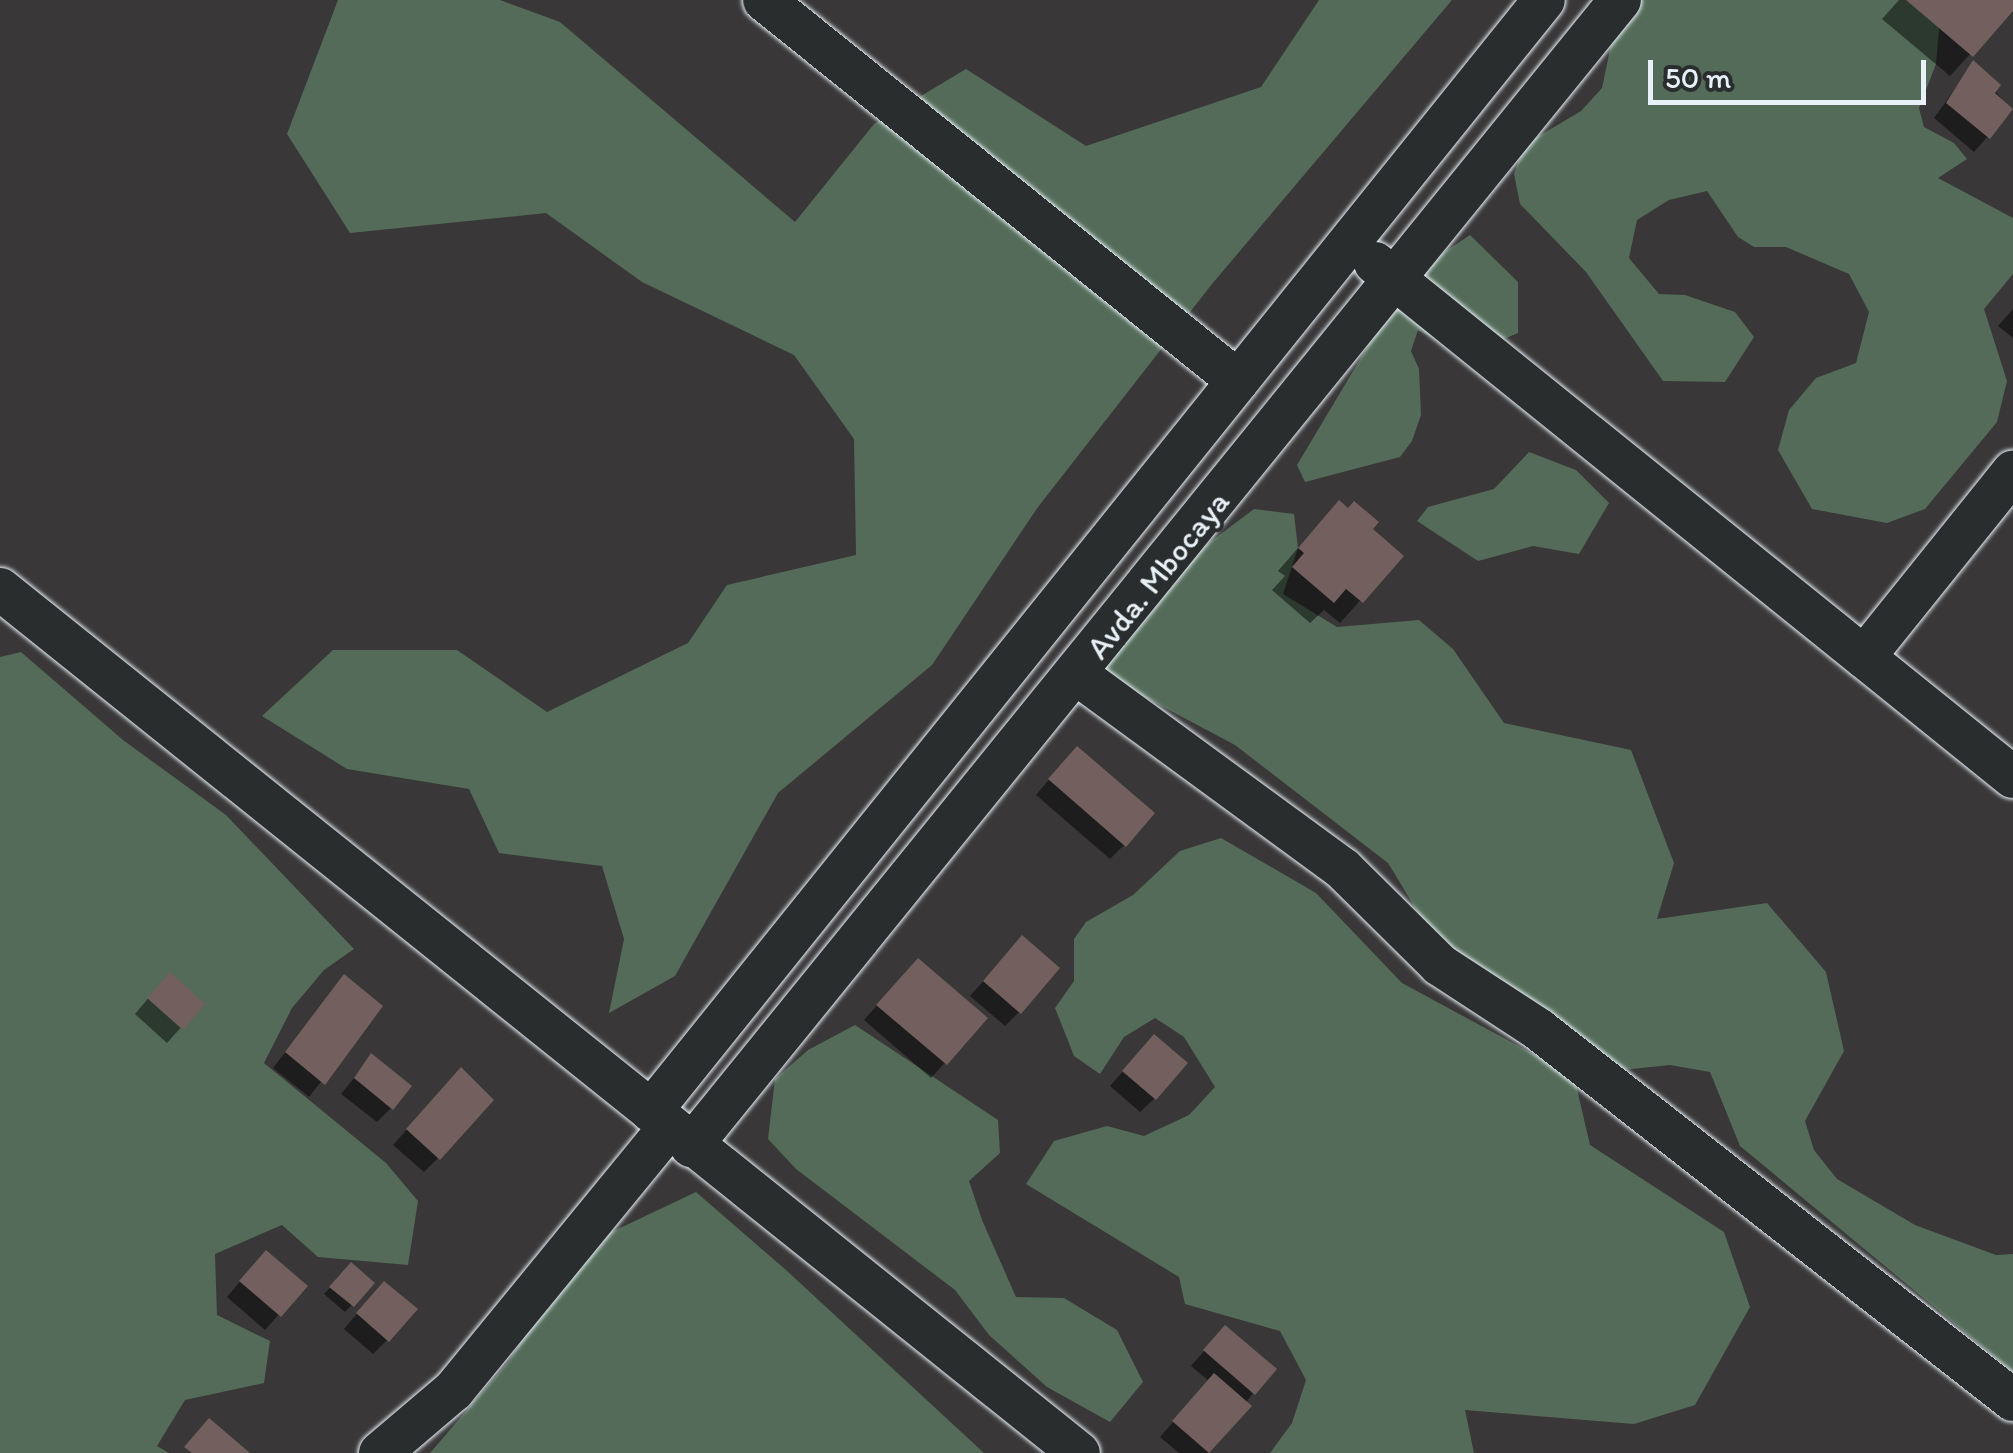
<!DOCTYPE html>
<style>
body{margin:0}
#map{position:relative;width:2013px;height:1453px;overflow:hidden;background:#393738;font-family:Itim,sans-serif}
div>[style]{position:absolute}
.green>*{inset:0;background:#536b58}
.shadow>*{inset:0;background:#0007}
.building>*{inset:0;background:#73605e}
.roads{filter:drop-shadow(0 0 2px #e8f1f8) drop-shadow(0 0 2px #e8f1f8)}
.minor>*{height:42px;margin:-21px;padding:0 21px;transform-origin:21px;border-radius:21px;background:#2a2d2e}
span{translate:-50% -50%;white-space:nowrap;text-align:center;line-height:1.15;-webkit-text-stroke:8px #2a2d2e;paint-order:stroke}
.street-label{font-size:32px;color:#e8f1f8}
.scale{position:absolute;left:1648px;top:60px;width:278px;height:45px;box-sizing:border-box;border:5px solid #e8f1f8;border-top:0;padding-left:12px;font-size:30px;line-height:35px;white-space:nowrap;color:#e8f1f8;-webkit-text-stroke:8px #2a2d2e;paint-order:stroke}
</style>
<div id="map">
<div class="green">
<div style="clip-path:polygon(338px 0,500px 0,560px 22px,795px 222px,874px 124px,966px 69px,1086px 146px,1261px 87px,1319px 0,1452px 0,1212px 284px,1038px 507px,932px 665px,778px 793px,675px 976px,609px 1013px,624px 939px,602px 866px,499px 853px,469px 789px,347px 769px,262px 716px,333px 650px,457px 650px,547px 712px,688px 643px,727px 585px,856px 555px,854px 439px,794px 355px,642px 282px,546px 213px,350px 233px,287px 134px)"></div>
<div style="clip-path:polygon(1639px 0,1931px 0,1941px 8px,1936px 64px,1919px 108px,1924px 127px,1954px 143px,1967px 159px,1938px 178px,2013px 218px,2013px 274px,1984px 309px,2007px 381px,1997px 422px,1925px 509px,1887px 523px,1812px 509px,1778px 450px,1789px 410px,1816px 378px,1856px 363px,1869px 312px,1849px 274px,1786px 247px,1754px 247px,1738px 237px,1707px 191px,1669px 200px,1637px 220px,1629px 258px,1659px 294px,1685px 295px,1735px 312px,1754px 337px,1725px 382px,1663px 381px,1586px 272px,1520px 204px,1514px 174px,1524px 145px,1581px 111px,1602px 88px,1614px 30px)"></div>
<div style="clip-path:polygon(1470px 235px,1518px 282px,1518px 333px,1466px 355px,1418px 330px,1411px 351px,1419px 369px,1421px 415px,1412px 441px,1400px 457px,1305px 482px,1297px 465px,1411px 274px)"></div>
<div style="clip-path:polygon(1529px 452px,1576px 470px,1609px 503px,1579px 554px,1533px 546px,1478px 561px,1417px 521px,1428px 507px,1494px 489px)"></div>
<div style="clip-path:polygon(1254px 509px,1294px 514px,1298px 548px,1283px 594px,1337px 627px,1419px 620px,1453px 649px,1504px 723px,1631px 750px,1674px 863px,1657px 919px,1767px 903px,1826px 972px,1844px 1051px,1805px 1121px,1814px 1150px,1837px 1179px,1915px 1225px,1996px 1255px,2013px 1254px,2013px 1372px,1740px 1146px,1710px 1072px,1670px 1065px,1622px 1070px,1518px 996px,1456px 975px,1388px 863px,1235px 745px,1105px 676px,1107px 640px,1154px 584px)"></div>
<div style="clip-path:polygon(21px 652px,123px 740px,226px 815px,354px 949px,324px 970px,292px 1008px,264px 1063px,386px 1163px,418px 1201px,408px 1265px,318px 1257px,282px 1225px,215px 1254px,217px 1315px,270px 1341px,264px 1383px,185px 1400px,157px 1446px,169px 1453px,0 1453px,0 657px)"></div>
<div style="clip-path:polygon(1221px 838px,1316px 893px,1402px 983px,1574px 1076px,1590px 1145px,1724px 1232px,1750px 1307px,1695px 1405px,1634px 1424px,1465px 1410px,1474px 1453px,1270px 1453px,1292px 1423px,1306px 1380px,1280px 1331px,1185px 1304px,1179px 1277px,1026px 1184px,1054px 1141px,1107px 1126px,1144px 1136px,1189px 1115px,1215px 1087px,1184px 1037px,1155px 1018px,1124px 1037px,1100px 1074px,1074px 1056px,1055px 1008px,1074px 981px,1074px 939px,1086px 922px,1133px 895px,1180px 851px)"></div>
<div style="clip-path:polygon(855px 1025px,998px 1120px,1000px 1153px,969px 1181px,982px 1220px,1016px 1297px,1064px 1298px,1117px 1330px,1143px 1382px,1110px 1422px,1047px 1387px,989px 1335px,955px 1290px,796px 1169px,768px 1139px,775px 1079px,808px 1050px)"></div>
<div style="clip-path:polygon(696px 1192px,786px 1270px,984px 1453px,430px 1453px,509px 1361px,580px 1247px)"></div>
</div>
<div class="shadow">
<div style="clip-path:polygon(1899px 0,2013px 0,2013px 7px,1950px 76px,1882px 19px)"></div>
<div style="clip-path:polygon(1973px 64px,2011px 110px,1974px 152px,1934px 118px)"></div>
<div style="clip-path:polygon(2013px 309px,2013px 338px,1998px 326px)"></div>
<div style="clip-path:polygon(1318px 525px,1370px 530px,1400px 556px,1340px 623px,1324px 610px,1310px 623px,1272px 590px,1285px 576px,1278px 571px)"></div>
<div style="clip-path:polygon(1062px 764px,1124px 845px,1110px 859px,1036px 795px)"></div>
<div style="clip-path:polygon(1008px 953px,1019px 1012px,1005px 1026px,970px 996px)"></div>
<div style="clip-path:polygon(904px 975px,985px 1018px,931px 1078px,864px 1020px)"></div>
<div style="clip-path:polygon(344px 977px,380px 1007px,309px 1097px,273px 1068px)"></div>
<div style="clip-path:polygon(156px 989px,202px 1004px,167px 1043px,135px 1014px)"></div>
<div style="clip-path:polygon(1140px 1052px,1155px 1098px,1140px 1112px,1110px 1086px)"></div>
<div style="clip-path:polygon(372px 1056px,391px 1108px,377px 1122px,341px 1094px)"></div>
<div style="clip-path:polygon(447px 1085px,438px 1158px,424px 1172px,393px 1145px)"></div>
<div style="clip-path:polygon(351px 1265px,372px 1283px,345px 1312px,324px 1294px)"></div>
<div style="clip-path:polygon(252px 1267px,304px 1286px,265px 1330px,227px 1297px)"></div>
<div style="clip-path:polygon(370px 1298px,387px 1340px,373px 1354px,344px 1329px)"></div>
<div style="clip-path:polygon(1211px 1343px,1253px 1393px,1208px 1453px,1179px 1453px,1160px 1437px,1209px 1381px,1191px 1366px)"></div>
</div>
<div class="building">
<div style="clip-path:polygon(1906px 0,2013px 0,2013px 11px,1973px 57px)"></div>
<div style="clip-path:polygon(1973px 60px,2001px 85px,1995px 93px,2013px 109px,1990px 139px,1946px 103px)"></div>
<div style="clip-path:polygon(1339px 500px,1348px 508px,1354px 501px,1379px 522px,1373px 529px,1404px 556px,1363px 603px,1346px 589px,1334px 603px,1292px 567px,1304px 553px,1298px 548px)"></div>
<div style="clip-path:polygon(1077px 746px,1155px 813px,1126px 847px,1048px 779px)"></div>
<div style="clip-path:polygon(1022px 935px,1060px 968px,1021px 1014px,983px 981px)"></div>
<div style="clip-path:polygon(918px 958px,988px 1018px,947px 1065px,876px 1005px)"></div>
<div style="clip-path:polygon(170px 972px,205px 1004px,183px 1030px,147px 998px)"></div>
<div style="clip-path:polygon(344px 974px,383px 1006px,325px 1085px,285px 1052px)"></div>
<div style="clip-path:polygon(1154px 1034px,1188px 1063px,1156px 1100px,1122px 1071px)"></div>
<div style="clip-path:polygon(371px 1053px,412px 1086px,393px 1110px,354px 1078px)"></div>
<div style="clip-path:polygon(461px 1067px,494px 1100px,440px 1160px,406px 1129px)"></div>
<div style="clip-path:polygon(266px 1250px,308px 1286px,281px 1317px,239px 1281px)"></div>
<div style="clip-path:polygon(351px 1262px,375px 1283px,354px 1307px,329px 1287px)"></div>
<div style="clip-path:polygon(384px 1281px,418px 1309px,389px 1342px,356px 1313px)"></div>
<div style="clip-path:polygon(1225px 1325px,1277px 1369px,1255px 1395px,1203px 1350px)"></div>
<div style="clip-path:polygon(1214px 1373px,1252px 1406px,1209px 1453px,1172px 1421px)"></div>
<div style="clip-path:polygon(209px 1418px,250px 1453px,192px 1453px,184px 1447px)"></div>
</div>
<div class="roads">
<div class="minor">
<div style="left:764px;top:0;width:608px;rotate:38.79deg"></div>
<div style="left:1375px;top:263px;width:819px;rotate:38.86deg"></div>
<div style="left:0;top:589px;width:1382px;rotate:38.69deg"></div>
<div style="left:1864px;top:657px;width:238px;rotate:-51.2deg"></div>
<div style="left:1078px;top:675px;width:328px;rotate:36.2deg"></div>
<div style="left:1343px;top:869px;width:136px;rotate:44.7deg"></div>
<div style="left:1440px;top:965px;width:117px;rotate:33.1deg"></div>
<div style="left:1538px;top:1029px;width:603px;rotate:37.99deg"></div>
<div style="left:651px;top:1111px;width:1425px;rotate:-51.21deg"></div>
<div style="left:691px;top:1146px;width:1475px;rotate:-50.97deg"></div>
<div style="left:380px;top:1453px;width:97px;rotate:-40.4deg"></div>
<div style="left:454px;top:1390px;width:338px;rotate:-50.7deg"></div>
</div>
</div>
<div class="street-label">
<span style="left:1158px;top:575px;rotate:-51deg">Avda. Mbocaya</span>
</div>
<div class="scale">50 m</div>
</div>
